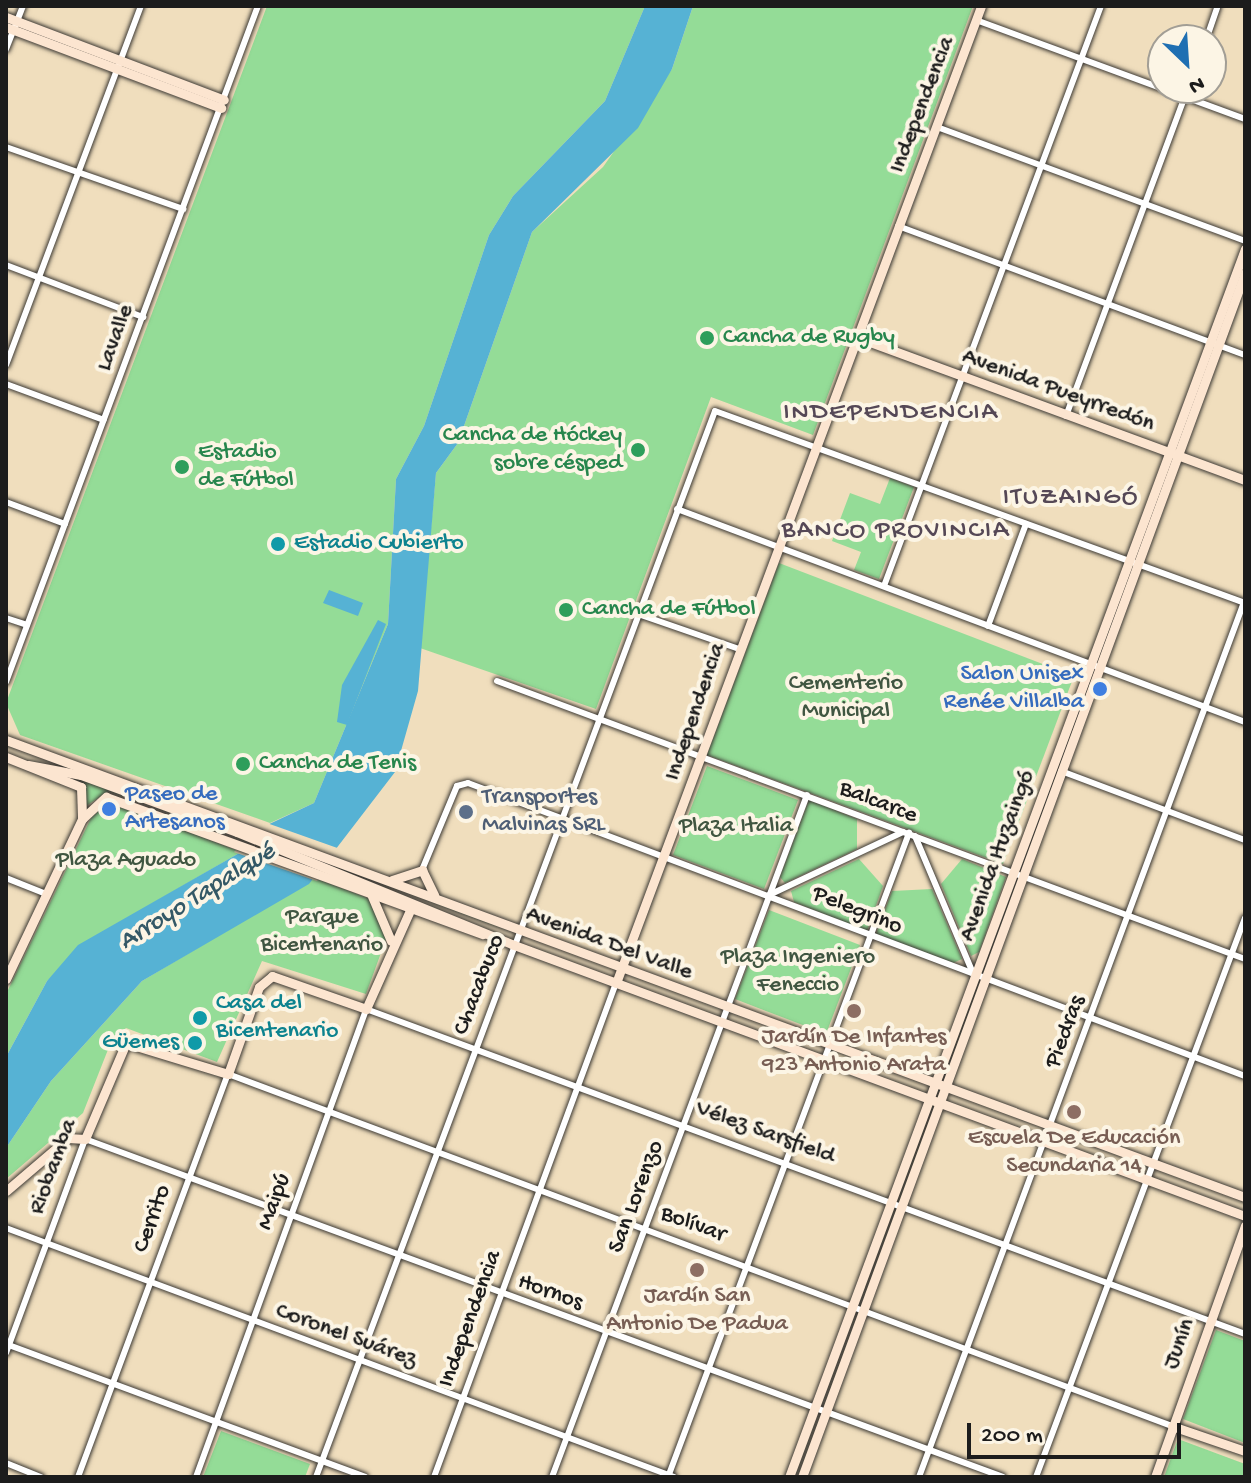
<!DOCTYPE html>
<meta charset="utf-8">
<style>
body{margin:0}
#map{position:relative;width:1251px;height:1483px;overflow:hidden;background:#f0debd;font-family:"Gochi Hand",sans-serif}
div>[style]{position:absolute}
.green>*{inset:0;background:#94dc97}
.water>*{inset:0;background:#56b2d4}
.pier>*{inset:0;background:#f0debd}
.roads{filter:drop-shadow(0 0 2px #3c3934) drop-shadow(0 0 2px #3c3934)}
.street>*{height:6px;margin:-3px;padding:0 3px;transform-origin:3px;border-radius:3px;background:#fff}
.secondary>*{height:9px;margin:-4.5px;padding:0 4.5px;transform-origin:4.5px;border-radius:4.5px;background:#fce5d0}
.dots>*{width:22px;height:22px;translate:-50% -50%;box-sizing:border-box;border:4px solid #fcf5e5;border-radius:50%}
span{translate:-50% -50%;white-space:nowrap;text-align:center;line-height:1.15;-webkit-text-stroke:8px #fcf5e5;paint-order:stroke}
.street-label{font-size:24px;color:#1c1c1c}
.leisure-label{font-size:24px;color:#27864d}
.left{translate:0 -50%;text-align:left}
.right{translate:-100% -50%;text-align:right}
.culture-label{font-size:24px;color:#0d838f}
.shop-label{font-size:24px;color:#366cbe}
.park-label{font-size:24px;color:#405641}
.service-label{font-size:24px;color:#4e5e75}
.education-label{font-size:24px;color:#785e54}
.neighbourhood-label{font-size:26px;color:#554856;letter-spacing:2px}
.water-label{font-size:26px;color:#335866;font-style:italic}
.frame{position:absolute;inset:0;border:8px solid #1c1c1c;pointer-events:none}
.north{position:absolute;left:1147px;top:24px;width:80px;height:80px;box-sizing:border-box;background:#fcf5e5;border:2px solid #a29e95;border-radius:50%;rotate:155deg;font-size:22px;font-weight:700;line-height:32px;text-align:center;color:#1c1c1c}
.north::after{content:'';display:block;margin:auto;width:28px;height:36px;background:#1f6fb2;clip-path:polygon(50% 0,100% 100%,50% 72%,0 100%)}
.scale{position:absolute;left:967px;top:1423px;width:214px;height:36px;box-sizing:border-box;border:4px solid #1c1c1c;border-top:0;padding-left:10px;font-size:24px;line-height:28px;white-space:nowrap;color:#1c1c1c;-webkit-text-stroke:6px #fcf5e5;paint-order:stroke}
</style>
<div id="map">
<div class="green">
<div style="clip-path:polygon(267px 6px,645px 6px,605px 101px,513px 196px,489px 235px,424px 426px,396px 479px,388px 624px,314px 803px,270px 823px,20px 735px,6px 703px)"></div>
<div style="clip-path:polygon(693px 6px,973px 6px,813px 435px,711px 397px,596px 709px,420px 648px,436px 473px,458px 443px,532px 232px,603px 167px,672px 69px)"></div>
<div style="clip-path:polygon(890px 478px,914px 487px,879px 579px,854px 570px,861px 552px,832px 541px,850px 493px,880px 504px)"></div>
<div style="clip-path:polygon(779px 563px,1074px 676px,1003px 864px,707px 755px)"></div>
<div style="clip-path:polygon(707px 766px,798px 800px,764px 889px,673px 855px)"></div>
<div style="clip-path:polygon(66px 773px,232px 835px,109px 791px,86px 806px,86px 785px)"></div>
<div style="clip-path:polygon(809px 800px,857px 819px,857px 849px,785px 883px,780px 877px)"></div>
<div style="clip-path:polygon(109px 801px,241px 852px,103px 932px,47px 981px,6px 1057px,6px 994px,91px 818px)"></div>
<div style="clip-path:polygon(859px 859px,883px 886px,867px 931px,794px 902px,791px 891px)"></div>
<div style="clip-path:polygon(962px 859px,1006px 877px,979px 952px,971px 956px,941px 884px)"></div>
<div style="clip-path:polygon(340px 865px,513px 933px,339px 867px)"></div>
<div style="clip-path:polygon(315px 878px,370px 899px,386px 939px,366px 994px,262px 961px,217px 1062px,126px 1028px,111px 1042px,83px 1113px,6px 1179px,6px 1148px,51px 1081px,142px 981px)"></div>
<div style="clip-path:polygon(932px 889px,962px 959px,953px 963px,876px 934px,892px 891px)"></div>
<div style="clip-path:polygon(769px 910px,860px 945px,826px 1034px,735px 999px)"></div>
<div style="clip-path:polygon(1216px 1330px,1245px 1341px,1245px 1443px,1183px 1419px)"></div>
<div style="clip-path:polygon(221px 1431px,310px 1464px,305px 1477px,203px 1477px)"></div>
<div style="clip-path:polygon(1178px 1439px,1245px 1464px,1245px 1477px,1164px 1477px)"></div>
</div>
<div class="water">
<div style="clip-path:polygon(645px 6px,693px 6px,672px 69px,638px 128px,532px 232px,458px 443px,436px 473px,418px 691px,395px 772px,309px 884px,142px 981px,51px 1081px,6px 1148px,6px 1057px,47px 981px,78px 945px,241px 852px,263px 827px,314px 803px,388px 624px,396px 479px,424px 426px,489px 235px,513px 196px,605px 101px)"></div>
<div style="clip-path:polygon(329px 590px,363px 603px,358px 616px,323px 603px)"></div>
<div style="clip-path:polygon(378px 620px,386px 624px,347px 725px,337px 722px,342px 685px)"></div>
</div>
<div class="pier">
<div style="clip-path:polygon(264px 822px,343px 850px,317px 881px,234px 852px)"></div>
</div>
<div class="roads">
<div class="street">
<div style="left:976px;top:20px;width:287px;rotate:20.2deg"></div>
<div style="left:1206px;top:40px;width:36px;rotate:-71deg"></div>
<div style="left:6px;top:49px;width:46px;rotate:-68.4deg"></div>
<div style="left:937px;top:127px;width:328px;rotate:20.3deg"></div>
<div style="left:6px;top:147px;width:188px;rotate:19.3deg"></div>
<div style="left:898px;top:226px;width:370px;rotate:20.4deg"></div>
<div style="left:6px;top:265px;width:147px;rotate:20.8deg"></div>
<div style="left:6px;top:365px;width:384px;rotate:-69.4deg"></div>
<div style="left:6px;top:384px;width:104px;rotate:20.2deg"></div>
<div style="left:1066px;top:416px;width:350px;rotate:-69.6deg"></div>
<div style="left:6px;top:502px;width:63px;rotate:20.4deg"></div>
<div style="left:677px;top:509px;width:607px;rotate:20.56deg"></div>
<div style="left:884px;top:586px;width:619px;rotate:-69.49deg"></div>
<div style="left:638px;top:614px;width:107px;rotate:19.1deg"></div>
<div style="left:6px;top:618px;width:22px;rotate:18deg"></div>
<div style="left:988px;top:626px;width:109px;rotate:-69.6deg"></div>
<div style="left:497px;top:681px;width:798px;rotate:20.39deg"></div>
<div style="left:6px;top:682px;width:721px;rotate:-69.56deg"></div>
<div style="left:1061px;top:771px;width:197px;rotate:20.6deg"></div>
<div style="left:915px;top:836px;width:152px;rotate:67.1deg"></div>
<div style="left:422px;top:870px;width:91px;rotate:-67.4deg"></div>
<div style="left:457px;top:786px;width:11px;rotate:-15deg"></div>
<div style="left:468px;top:783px;width:830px;rotate:20.66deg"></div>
<div style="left:6px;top:878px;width:43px;rotate:21.8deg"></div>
<div style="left:769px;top:895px;width:148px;rotate:-25.2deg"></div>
<div style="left:6px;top:1228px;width:713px;rotate:20.44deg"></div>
<div style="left:6px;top:1344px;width:383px;rotate:20.3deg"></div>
<div style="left:6px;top:1353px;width:228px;rotate:-69.7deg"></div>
<div style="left:85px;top:1139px;width:978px;rotate:20.21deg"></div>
<div style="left:6px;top:1463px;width:38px;rotate:22deg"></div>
<div style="left:78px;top:1477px;width:430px;rotate:-69.6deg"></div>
<div style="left:228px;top:1074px;width:1007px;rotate:20.45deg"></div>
<div style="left:196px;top:1477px;width:498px;rotate:-70deg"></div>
<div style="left:366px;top:1009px;width:937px;rotate:20.29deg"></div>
<div style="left:316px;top:1477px;width:1138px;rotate:-69.48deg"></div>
<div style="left:715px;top:411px;width:564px;rotate:19.91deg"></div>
<div style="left:434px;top:1477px;width:526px;rotate:-69.78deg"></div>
<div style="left:552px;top:1477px;width:728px;rotate:-69.5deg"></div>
<div style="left:668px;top:1477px;width:688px;rotate:-69.48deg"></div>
<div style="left:919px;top:1477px;width:933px;rotate:-69.62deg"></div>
<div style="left:1036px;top:1477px;width:597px;rotate:-69.5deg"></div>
</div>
<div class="secondary">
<div style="left:6px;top:17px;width:233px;rotate:20.8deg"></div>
<div style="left:6px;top:27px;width:230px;rotate:20.6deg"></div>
<div style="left:859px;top:338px;width:411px;rotate:20.2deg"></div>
<div style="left:6px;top:740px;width:1321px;rotate:20.25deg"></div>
<div style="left:6px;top:757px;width:81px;rotate:21.8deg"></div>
<div style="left:81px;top:787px;width:32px;rotate:88deg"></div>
<div style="left:28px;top:765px;width:54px;rotate:10.7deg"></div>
<div style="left:81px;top:775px;width:166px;rotate:20.1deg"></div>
<div style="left:237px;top:832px;width:299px;rotate:22.2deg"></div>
<div style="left:514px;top:945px;width:780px;rotate:20.34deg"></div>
<div style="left:392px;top:880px;width:32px;rotate:-18deg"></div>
<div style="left:422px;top:870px;width:28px;rotate:64deg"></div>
<div style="left:371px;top:894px;width:51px;rotate:66.9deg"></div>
<div style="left:6px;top:979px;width:177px;rotate:-64.6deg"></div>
<div style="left:82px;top:819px;width:33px;rotate:-43deg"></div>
<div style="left:106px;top:797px;width:401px;rotate:20deg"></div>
<div style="left:616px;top:983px;width:1043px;rotate:-69.51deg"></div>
<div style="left:6px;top:1191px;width:82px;rotate:-40.5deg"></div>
<div style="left:68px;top:1138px;width:17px;rotate:3deg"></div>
<div style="left:85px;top:1139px;width:104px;rotate:-66.9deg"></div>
<div style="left:126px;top:1043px;width:107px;rotate:16.9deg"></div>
<div style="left:228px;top:1074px;width:92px;rotate:-70.4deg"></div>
<div style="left:259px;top:987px;width:17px;rotate:-40deg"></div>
<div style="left:272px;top:976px;width:100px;rotate:19.3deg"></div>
<div style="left:366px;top:1009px;width:108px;rotate:-66deg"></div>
<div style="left:1172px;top:1426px;width:77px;rotate:18.9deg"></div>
<div style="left:789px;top:1477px;width:1310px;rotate:-69.63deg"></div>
<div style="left:802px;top:1477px;width:1283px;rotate:-69.8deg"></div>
<div style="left:1155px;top:1477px;width:267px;rotate:-70.3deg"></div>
</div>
</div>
<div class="dots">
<div style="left:707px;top:338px;background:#2e9e5b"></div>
<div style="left:638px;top:450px;background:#2e9e5b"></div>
<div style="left:182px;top:467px;background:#2e9e5b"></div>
<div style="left:278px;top:544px;background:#0f9aa8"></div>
<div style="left:566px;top:610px;background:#2e9e5b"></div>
<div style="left:1100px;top:689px;background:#3f7fe0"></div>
<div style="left:243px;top:764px;background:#2e9e5b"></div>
<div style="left:109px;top:809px;background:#3f7fe0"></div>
<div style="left:466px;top:812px;background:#5c6f8a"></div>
<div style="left:854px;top:1011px;background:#8d6e63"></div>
<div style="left:200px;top:1018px;background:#0f9aa8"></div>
<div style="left:195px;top:1043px;background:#0f9aa8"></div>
<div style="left:1074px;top:1112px;background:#8d6e63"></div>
<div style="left:697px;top:1270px;background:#8d6e63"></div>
</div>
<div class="street-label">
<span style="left:923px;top:105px;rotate:-69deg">Independencia</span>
<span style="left:116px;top:338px;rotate:-70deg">Lavalle</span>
<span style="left:1058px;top:391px;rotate:20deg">Avenida Pueyrredón</span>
<span style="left:696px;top:712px;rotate:-71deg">Independencia</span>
<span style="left:878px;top:803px;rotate:21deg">Balcarce</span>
<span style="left:998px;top:856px;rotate:-70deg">Avenida Ituzaingó</span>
<span style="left:857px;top:911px;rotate:22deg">Pelegrino</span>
<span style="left:609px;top:944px;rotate:20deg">Avenida Del Valle</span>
<span style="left:480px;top:985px;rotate:-69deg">Chacabuco</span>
<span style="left:1066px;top:1032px;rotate:-69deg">Piedras</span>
<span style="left:765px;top:1133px;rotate:20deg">Vélez Sarsfield</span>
<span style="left:54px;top:1167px;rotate:-70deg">Riobamba</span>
<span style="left:637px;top:1197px;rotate:-69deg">San Lorenzo</span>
<span style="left:275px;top:1202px;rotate:-70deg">Maipú</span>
<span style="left:153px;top:1219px;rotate:-70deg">Cerrito</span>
<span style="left:693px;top:1225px;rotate:20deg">Bolívar</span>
<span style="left:550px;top:1293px;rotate:20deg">Hornos</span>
<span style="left:471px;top:1319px;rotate:-70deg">Independencia</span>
<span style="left:346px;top:1336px;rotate:20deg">Coronel Suárez</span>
<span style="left:1180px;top:1344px;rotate:-70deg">Junín</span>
</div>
<div class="leisure-label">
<span class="left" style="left:723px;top:338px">Cancha de Rugby</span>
<span class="right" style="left:622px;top:450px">Cancha de Hóckey<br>sobre césped</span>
<span class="left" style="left:198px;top:467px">Estadio<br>de Fútbol</span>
<span class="left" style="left:582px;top:610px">Cancha de Fútbol</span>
<span class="left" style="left:259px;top:764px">Cancha de Tenis</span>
</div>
<div class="culture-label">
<span class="left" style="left:294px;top:544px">Estadio Cubierto</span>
<span class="left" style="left:216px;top:1018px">Casa del<br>Bicentenario</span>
<span class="right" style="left:179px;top:1043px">Güemes</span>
</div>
<div class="shop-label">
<span class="right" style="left:1084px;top:689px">Salon Unisex<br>Renée Villalba</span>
<span class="left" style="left:125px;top:809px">Paseo de<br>Artesanos</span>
</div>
<div class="park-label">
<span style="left:846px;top:698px">Cementerio<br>Municipal</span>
<span style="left:736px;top:827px">Plaza Italia</span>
<span style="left:126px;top:861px">Plaza Aguado</span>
<span style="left:322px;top:932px">Parque<br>Bicentenario</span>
<span style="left:798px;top:972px">Plaza Ingeniero<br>Feneccio</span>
</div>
<div class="service-label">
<span class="left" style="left:482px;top:812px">Transportes<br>Malvinas SRL</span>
</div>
<div class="education-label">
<span style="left:854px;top:1052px">Jardín De Infantes<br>923 Antonio Arata</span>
<span style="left:1074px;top:1153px">Escuela De Educación<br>Secundaria 14</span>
<span style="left:697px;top:1311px">Jardín San<br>Antonio De Padua</span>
</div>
<div class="neighbourhood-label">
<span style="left:891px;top:414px">INDEPENDENCIA</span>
<span style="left:1071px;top:499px">ITUZAINGÓ</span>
<span style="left:896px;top:532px">BANCO PROVINCIA</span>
</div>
<div class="water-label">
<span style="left:198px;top:898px;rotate:-32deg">Arroyo Tapalqué</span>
</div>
<div class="frame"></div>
<div class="north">N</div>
<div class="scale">200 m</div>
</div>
